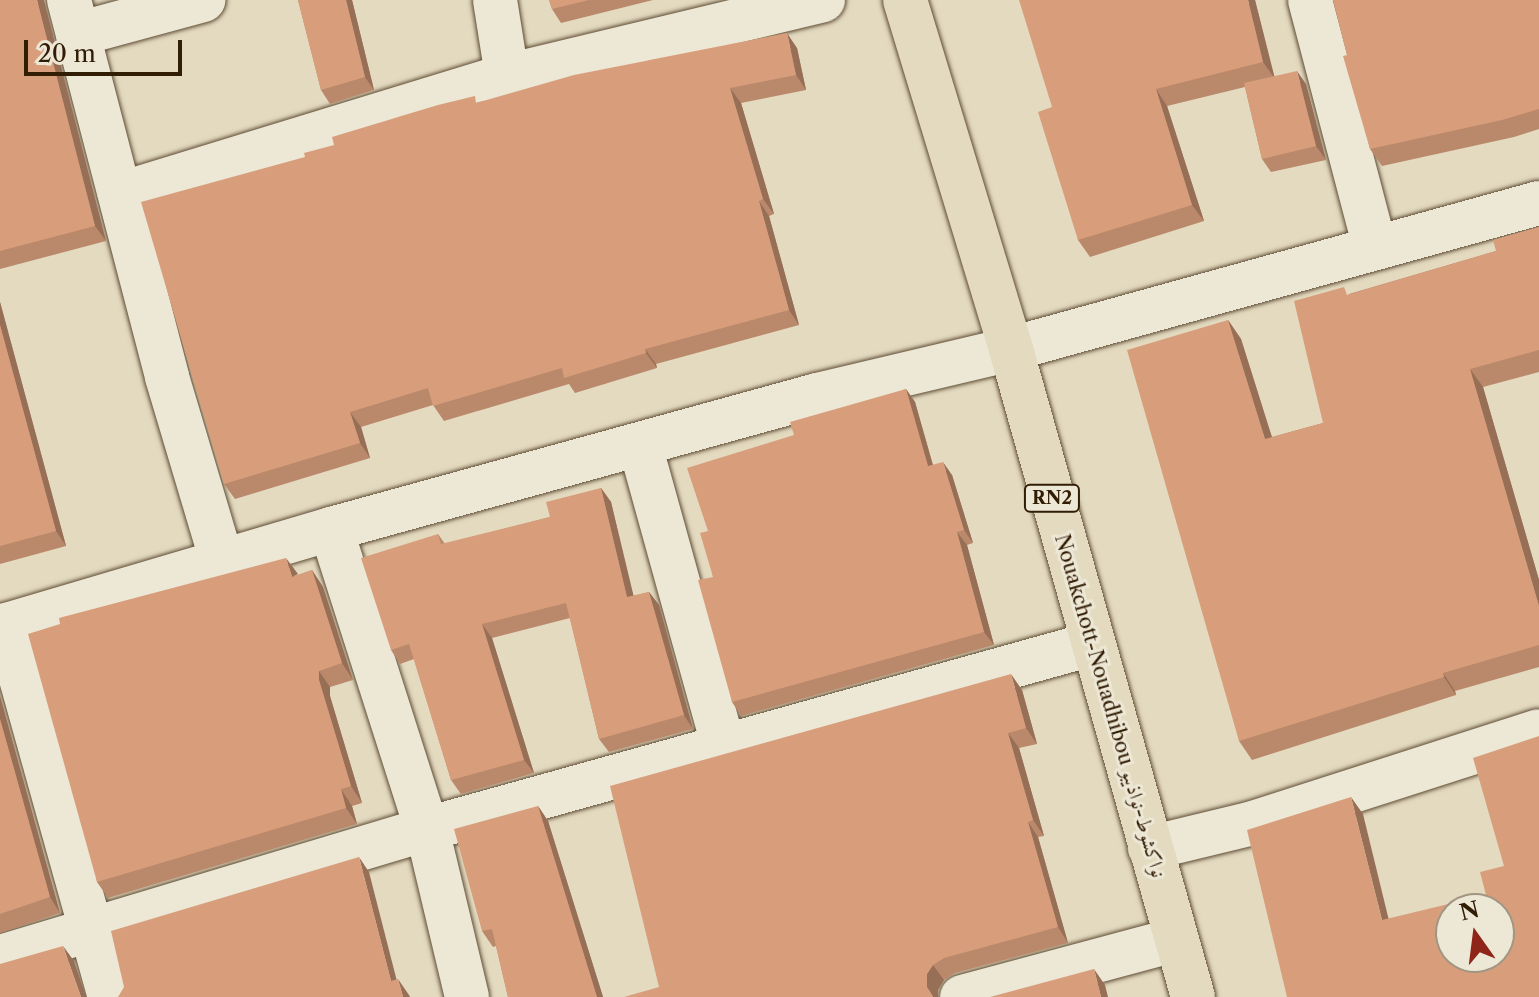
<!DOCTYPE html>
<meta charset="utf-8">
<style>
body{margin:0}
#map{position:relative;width:1539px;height:997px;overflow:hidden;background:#e3dac0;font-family:"Libre Caslon Text",Amiri,serif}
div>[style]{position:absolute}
.roads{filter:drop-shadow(0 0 2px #5e4c33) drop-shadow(0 0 2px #5e4c33)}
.minor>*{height:44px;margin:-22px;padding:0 22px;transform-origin:22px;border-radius:22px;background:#ede7d6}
.highway>*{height:44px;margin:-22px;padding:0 22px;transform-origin:22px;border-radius:22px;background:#e3dac0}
.wall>*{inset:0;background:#ba886a}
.shaded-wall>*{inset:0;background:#976f56}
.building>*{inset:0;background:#d89e7b}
span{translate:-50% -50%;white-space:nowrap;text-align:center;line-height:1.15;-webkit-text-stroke:6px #ede7d6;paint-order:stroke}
.shield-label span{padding:2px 6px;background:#ede7d6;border:2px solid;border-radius:6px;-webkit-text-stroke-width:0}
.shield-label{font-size:18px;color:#311c04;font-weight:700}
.street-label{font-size:20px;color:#311c04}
.north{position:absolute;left:1435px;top:893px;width:80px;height:80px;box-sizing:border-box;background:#ede7d6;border:2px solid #a29682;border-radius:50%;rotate:346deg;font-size:22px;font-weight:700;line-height:32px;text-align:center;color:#311c04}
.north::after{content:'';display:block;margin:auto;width:28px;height:36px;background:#8f2418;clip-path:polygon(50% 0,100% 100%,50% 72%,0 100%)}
.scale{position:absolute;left:24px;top:40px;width:158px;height:36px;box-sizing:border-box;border:4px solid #311c04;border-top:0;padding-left:10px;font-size:24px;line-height:28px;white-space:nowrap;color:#311c04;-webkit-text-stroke:6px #ede7d6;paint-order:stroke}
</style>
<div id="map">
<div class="roads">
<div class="minor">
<div style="left:69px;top:0;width:390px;rotate:75.4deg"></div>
<div style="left:167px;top:377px;width:192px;rotate:73.4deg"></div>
<div style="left:495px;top:0;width:77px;rotate:81deg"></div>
<div style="left:1310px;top:0;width:256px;rotate:75.3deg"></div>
<div style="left:78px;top:34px;width:130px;rotate:-15.2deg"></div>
<div style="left:120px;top:194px;width:405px;rotate:-17deg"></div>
<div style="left:507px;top:76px;width:325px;rotate:-13.5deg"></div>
<div style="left:640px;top:445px;width:313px;rotate:74.5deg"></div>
<div style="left:331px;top:529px;width:315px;rotate:72.3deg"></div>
<div style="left:427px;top:829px;width:173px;rotate:76.6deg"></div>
<div style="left:6px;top:625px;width:386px;rotate:74.4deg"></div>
<div style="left:0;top:627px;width:345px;rotate:-16.5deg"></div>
<div style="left:331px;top:529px;width:504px;rotate:-15.41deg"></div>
<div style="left:817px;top:395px;width:199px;rotate:-13.3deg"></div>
<div style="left:1011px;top:349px;width:548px;rotate:-15.46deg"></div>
<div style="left:1150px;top:848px;width:106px;rotate:-13.6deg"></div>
<div style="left:1253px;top:823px;width:300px;rotate:-17.8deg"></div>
<div style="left:0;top:957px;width:446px;rotate:-16.7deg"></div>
<div style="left:427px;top:829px;width:690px;rotate:-15.55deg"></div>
<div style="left:962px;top:997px;width:220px;rotate:-15deg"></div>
</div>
<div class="highway">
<div style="left:905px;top:0;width:365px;rotate:73.1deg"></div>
<div style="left:1011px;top:349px;width:673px;rotate:74.31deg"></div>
</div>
</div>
<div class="wall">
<div style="clip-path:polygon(0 0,45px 6px,106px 241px,0 269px)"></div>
<div style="clip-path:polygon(298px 0,352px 0,374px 90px,330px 104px,321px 90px)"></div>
<div style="clip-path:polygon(549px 0,653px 0,561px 23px,552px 9px)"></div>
<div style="clip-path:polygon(1255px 0,1274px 76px,1306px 84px,1326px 160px,1271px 172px,1262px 159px,1245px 87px,1167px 106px,1204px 221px,1090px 257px,1078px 240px,1052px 107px)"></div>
<div style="clip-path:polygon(1539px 0,1539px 129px,1514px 137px,1382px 166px,1370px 149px,1347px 55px)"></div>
<div style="clip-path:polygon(797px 48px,806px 90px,741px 103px,774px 214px,769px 216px,799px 325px,656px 364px,657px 368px,575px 393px,569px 384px,444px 421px,433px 405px,361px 427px,370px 458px,235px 499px,224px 484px,305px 157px,479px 102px)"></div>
<div style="clip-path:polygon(1539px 227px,1539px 372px,1483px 387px,1539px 580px,1539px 667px,1455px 691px,1456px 695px,1252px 760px,1239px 741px,1228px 320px,1241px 339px,1272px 437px,1323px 423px,1349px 294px,1496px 251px)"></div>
<div style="clip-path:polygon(0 302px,66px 546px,0 564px)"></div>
<div style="clip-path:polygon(906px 389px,915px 402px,933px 465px,952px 475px,973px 543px,967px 545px,994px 645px,741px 716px,732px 702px,713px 577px,708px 531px,794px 435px)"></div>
<div style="clip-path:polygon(601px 488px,611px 502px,633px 596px,649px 592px,659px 605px,693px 729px,609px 752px,599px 739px,570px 618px,492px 638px,534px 773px,461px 794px,451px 780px,414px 659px,400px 664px,391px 650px,438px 534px,445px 544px,550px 517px)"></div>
<div style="clip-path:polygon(312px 570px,323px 587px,353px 680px,330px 687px,330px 696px,362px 803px,352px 806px,357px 824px,108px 898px,97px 882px,60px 624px,298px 575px)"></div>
<div style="clip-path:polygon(1022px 690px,1037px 744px,1019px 748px,1044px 836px,1038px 837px,1068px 943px,955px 973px,944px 980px,938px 990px,659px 987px)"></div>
<div style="clip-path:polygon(0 696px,60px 913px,0 933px)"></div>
<div style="clip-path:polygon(538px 806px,548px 821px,603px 997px,508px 997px,496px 946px,493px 947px,482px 931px)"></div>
</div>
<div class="shaded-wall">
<div style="clip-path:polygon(37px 0,44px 0,106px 241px,95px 226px)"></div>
<div style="clip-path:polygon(346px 0,352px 0,374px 90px,365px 77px)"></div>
<div style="clip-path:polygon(1248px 0,1255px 0,1275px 79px,1263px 62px)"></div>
<div style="clip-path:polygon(787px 33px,797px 48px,806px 90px,796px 75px)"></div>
<div style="clip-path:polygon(1297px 71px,1306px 84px,1326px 160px,1316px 146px)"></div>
<div style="clip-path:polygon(730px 88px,741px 103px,774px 214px,763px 199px)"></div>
<div style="clip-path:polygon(1156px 89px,1167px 106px,1204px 221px,1192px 205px)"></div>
<div style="clip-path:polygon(759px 201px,769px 216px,799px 325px,789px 310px)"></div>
<div style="clip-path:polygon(0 302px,66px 546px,56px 531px,0 325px)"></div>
<div style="clip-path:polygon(1228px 320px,1241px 339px,1278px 457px,1265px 439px)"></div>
<div style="clip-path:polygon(645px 349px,656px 364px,657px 368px,646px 353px)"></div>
<div style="clip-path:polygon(1470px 369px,1483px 387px,1539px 580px,1539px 606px)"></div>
<div style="clip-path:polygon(906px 389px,915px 402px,937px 480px,928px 466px)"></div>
<div style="clip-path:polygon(350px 412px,361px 427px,370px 458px,360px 443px)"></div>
<div style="clip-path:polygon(943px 462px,952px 475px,973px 543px,964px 530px)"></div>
<div style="clip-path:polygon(601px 488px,611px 502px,637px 610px,627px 597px)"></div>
<div style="clip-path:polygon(957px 532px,967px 545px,994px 645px,984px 632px)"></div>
<div style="clip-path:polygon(286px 558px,298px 574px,292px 577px)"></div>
<div style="clip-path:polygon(312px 570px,323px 587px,353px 680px,342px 663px)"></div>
<div style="clip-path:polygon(649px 592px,659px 605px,693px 729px,684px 715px)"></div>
<div style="clip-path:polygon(482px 624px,492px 638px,534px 773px,524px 760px)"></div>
<div style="clip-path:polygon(319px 671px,330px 687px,330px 696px,362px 803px,351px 786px,319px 680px)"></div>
<div style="clip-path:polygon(1443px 673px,1455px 691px,1456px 695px,1444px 677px)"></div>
<div style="clip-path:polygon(1011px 674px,1022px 690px,1037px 744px,1026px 728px)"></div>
<div style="clip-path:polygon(0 696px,60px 913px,50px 897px,0 719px)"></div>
<div style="clip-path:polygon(1008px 733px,1019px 748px,1044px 836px,1033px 820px)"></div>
<div style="clip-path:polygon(341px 789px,352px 806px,357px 824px,346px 808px)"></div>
<div style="clip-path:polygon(1351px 797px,1363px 814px,1393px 937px,1382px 920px)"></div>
<div style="clip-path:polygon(538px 806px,548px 821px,603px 997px,597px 997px)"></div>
<div style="clip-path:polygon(1028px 822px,1038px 837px,1068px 943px,1058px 927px)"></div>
<div style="clip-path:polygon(359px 857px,369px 872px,401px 997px,391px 981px)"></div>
<div style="clip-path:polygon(63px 946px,74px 961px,86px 997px,81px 997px)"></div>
<div style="clip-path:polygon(933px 965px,944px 980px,938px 990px,938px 997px,933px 997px,927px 987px,927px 974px)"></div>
<div style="clip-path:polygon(1094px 969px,1105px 985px,1108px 997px,1101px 997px)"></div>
<div style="clip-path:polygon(398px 979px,409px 995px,410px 997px,403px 997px)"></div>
</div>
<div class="building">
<div style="clip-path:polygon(0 0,37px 0,95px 226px,0 251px)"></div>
<div style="clip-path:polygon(298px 0,346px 0,365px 77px,321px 90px)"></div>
<div style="clip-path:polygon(549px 0,589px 0,552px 9px)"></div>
<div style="clip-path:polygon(1019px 0,1248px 0,1263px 62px,1156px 89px,1192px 205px,1078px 240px,1038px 112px,1052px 107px)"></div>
<div style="clip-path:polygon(1333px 0,1539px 0,1539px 109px,1502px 120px,1370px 149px,1343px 56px,1347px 55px)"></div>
<div style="clip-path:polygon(787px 33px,796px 75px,730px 88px,763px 199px,759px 201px,789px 310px,645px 349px,646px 353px,564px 378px,562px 368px,433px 406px,428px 388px,350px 412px,360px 443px,224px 484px,141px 202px,305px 157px,304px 153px,334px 145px,332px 137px,438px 105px,475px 96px,476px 103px,574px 75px)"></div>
<div style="clip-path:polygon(1297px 71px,1316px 146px,1262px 159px,1244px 83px)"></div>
<div style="clip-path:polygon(1539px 227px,1539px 350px,1470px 369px,1539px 606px,1539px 645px,1443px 673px,1444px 677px,1239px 741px,1127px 350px,1228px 320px,1265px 439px,1323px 423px,1294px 301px,1344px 287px,1347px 295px,1496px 251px,1493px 240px)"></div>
<div style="clip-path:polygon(0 325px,56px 531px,0 546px)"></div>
<div style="clip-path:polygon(906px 389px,928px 466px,943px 462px,964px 530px,957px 532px,984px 632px,732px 702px,698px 580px,713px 577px,700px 533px,708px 531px,687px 468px,794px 435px,790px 422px)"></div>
<div style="clip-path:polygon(601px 488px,627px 597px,649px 592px,684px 715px,599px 739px,566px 603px,482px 624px,524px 760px,451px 780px,409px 644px,391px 650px,361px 558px,438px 534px,441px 544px,550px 517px,546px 502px)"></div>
<div style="clip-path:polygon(286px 558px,292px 577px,312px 570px,342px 663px,319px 671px,319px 680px,351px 786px,341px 789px,346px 808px,97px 882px,28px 634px,60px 624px,59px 618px)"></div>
<div style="clip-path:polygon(1011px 674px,1026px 728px,1008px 733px,1033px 820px,1028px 822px,1058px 927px,944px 958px,933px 965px,927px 974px,927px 987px,933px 997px,624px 997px,659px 987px,610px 786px)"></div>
<div style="clip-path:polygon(0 719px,50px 897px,0 914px)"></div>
<div style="clip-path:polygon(evenodd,1539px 736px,1539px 997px,1287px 997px,1247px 830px,1351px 797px,1382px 920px,1486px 895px,1480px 872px,1504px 866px,1473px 758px,1539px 736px,1451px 909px,1499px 909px,1499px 957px,1451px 957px,1451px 909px)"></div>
<div style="clip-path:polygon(538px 806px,597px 997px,508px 997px,492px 929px,482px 931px,454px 829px)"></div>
<div style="clip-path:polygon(359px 857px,391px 981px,398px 979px,403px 997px,118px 997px,124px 987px,111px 931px)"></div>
<div style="clip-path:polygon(63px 946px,81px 997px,0 997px,0 964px)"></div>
<div style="clip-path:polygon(1094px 969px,1101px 997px,990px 997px)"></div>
</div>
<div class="shield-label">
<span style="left:1052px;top:498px">RN2</span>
</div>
<div class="street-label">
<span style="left:1110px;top:706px;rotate:74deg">Nouakchott-Nouadhibou نواكشوط-نواذيبو</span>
</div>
<div class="north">N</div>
<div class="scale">20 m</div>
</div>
